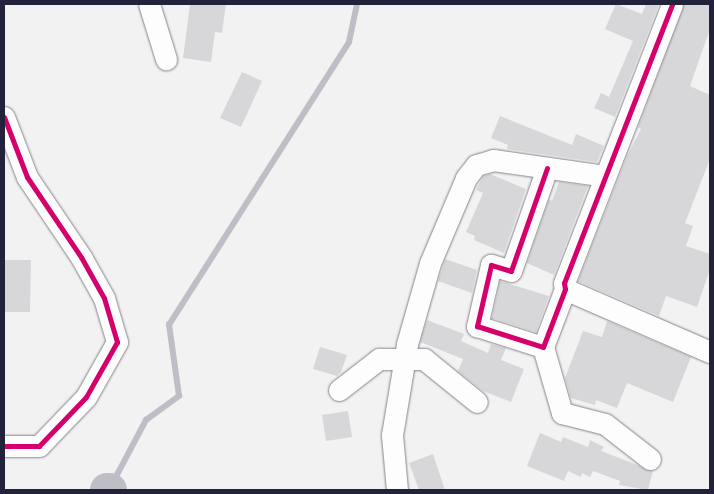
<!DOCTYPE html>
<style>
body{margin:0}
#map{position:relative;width:714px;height:494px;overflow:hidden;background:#f2f2f3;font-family:Itim,sans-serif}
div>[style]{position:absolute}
.stream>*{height:5.5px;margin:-2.75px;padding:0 2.75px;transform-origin:2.75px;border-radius:2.75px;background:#bebec6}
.river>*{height:34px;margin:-17px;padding:0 17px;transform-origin:17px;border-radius:17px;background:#bebec6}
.building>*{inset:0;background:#d7d7d9}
.roads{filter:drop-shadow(0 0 1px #848489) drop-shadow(0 0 1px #848489)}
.minor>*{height:21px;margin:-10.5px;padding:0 10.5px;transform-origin:10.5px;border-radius:10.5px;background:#fdfdfd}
.cycleway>*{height:5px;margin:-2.5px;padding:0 2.5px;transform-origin:2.5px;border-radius:2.5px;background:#d6006c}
span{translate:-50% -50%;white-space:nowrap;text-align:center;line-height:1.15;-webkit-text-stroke:4.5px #fff;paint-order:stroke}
.frame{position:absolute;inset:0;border:5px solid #22223b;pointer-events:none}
</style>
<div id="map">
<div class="stream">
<div style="left:109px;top:490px;width:79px;rotate:-62.1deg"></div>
<div style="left:146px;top:420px;width:41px;rotate:-36deg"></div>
<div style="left:179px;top:396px;width:72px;rotate:-98deg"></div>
<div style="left:169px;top:325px;width:335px;rotate:-57.5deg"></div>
<div style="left:349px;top:42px;width:39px;rotate:-78deg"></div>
</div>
<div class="river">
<div style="left:107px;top:490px;width:3px"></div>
</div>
<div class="building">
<div style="clip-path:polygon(190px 4px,226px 4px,222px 33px,215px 32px,211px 62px,183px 58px)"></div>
<div style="clip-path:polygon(616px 4px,642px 14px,646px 4px,659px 4px,615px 117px,594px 108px,601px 93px,609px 97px,633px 41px,605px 29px)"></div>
<div style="clip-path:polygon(684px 4px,710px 4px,710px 29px,690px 86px,710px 95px,710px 159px,685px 223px,693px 226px,686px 246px,710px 254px,710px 269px,697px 307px,666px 296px,659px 316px,578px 281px,627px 156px,641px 129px,638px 127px)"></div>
<div style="clip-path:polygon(242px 72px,262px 81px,241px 127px,220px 118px)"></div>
<div style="clip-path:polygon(500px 116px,572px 145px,576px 134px,604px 146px,597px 162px,507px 149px,508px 145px,491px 138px)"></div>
<div style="clip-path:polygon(490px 174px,526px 189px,504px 253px,474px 240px,475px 236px,466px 232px,483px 193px,476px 190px,483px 176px)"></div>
<div style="clip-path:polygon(559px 182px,588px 186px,554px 275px,527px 263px,549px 199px,552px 201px)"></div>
<div style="clip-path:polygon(445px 259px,477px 270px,472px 293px,438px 281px)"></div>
<div style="clip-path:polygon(4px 260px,31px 260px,30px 312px,4px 312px)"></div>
<div style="clip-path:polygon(500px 281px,549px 296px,536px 332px,492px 318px)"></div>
<div style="clip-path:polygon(427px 320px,464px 334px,461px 341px,488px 353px,491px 344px,506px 348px,501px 360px,524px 369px,511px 402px,483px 391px,458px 371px,463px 359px,420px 342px)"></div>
<div style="clip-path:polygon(607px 321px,691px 357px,673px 402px,627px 383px,617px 408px,596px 400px,595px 405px,571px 398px,565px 378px,583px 331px,602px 337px)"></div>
<div style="clip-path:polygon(320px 347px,347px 355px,341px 372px,337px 376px,313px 369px)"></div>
<div style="clip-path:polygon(348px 411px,352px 437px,326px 441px,322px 415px)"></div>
<div style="clip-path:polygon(540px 433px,561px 442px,563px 437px,588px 447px,590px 440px,604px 447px,601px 451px,653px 471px,648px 490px,619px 485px,620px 481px,593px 471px,590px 477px,582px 473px,581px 477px,568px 471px,564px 481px,527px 466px)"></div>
<div style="clip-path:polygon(433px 454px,445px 490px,419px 490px,409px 463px)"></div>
</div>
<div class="roads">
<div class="minor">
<div style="left:149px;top:4px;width:58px;rotate:72.8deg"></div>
<div style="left:4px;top:117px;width:64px;rotate:69deg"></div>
<div style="left:27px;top:177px;width:97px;rotate:56deg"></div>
<div style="left:81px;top:257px;width:47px;rotate:60.7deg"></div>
<div style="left:104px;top:298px;width:46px;rotate:73.5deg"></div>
<div style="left:117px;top:342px;width:63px;rotate:119.4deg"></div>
<div style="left:86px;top:397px;width:68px;rotate:133.8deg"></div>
<div style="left:39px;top:446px;width:35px;rotate:180deg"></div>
<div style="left:547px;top:168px;width:109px;rotate:109.3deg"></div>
<div style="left:511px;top:271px;width:21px;rotate:-163deg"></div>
<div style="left:491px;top:265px;width:63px;rotate:102.9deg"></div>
<div style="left:477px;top:326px;width:69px;rotate:17.7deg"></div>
<div style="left:543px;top:347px;width:62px;rotate:-69.2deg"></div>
<div style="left:565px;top:289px;width:6px;rotate:-99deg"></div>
<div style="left:564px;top:283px;width:299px;rotate:-68.8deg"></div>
<div style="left:565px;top:289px;width:158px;rotate:23.5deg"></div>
<div style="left:543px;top:347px;width:69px;rotate:73.9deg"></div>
<div style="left:562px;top:413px;width:44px;rotate:14.3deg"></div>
<div style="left:605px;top:424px;width:57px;rotate:37.9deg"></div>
<div style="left:339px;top:390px;width:51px;rotate:-37.8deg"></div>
<div style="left:379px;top:359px;width:45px"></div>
<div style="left:424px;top:359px;width:68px;rotate:39.1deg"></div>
<div style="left:397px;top:490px;width:55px;rotate:-95.2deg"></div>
<div style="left:392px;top:435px;width:92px;rotate:-80.6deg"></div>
<div style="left:407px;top:344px;width:84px;rotate:-74.1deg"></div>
<div style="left:430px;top:263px;width:92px;rotate:-67deg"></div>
<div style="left:466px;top:178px;width:16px;rotate:-52deg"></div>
<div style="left:476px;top:165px;width:18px;rotate:-16deg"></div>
<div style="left:493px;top:160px;width:113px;rotate:8.1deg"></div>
</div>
</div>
<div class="cycleway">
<div style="left:4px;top:117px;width:64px;rotate:69deg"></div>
<div style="left:27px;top:177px;width:97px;rotate:56deg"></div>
<div style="left:81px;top:257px;width:47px;rotate:60.7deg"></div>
<div style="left:104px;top:298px;width:46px;rotate:73.5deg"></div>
<div style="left:117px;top:342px;width:63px;rotate:119.4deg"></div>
<div style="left:86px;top:397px;width:68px;rotate:133.8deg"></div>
<div style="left:39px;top:446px;width:35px;rotate:180deg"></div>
<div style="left:547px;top:168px;width:109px;rotate:109.3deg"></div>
<div style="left:511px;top:271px;width:21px;rotate:-163deg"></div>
<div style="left:491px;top:265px;width:63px;rotate:102.9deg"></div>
<div style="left:477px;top:326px;width:69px;rotate:17.7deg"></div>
<div style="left:543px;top:347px;width:62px;rotate:-69.2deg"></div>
<div style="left:565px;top:289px;width:6px;rotate:-99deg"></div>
<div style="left:564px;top:283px;width:299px;rotate:-68.8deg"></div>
</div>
<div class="frame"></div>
</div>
